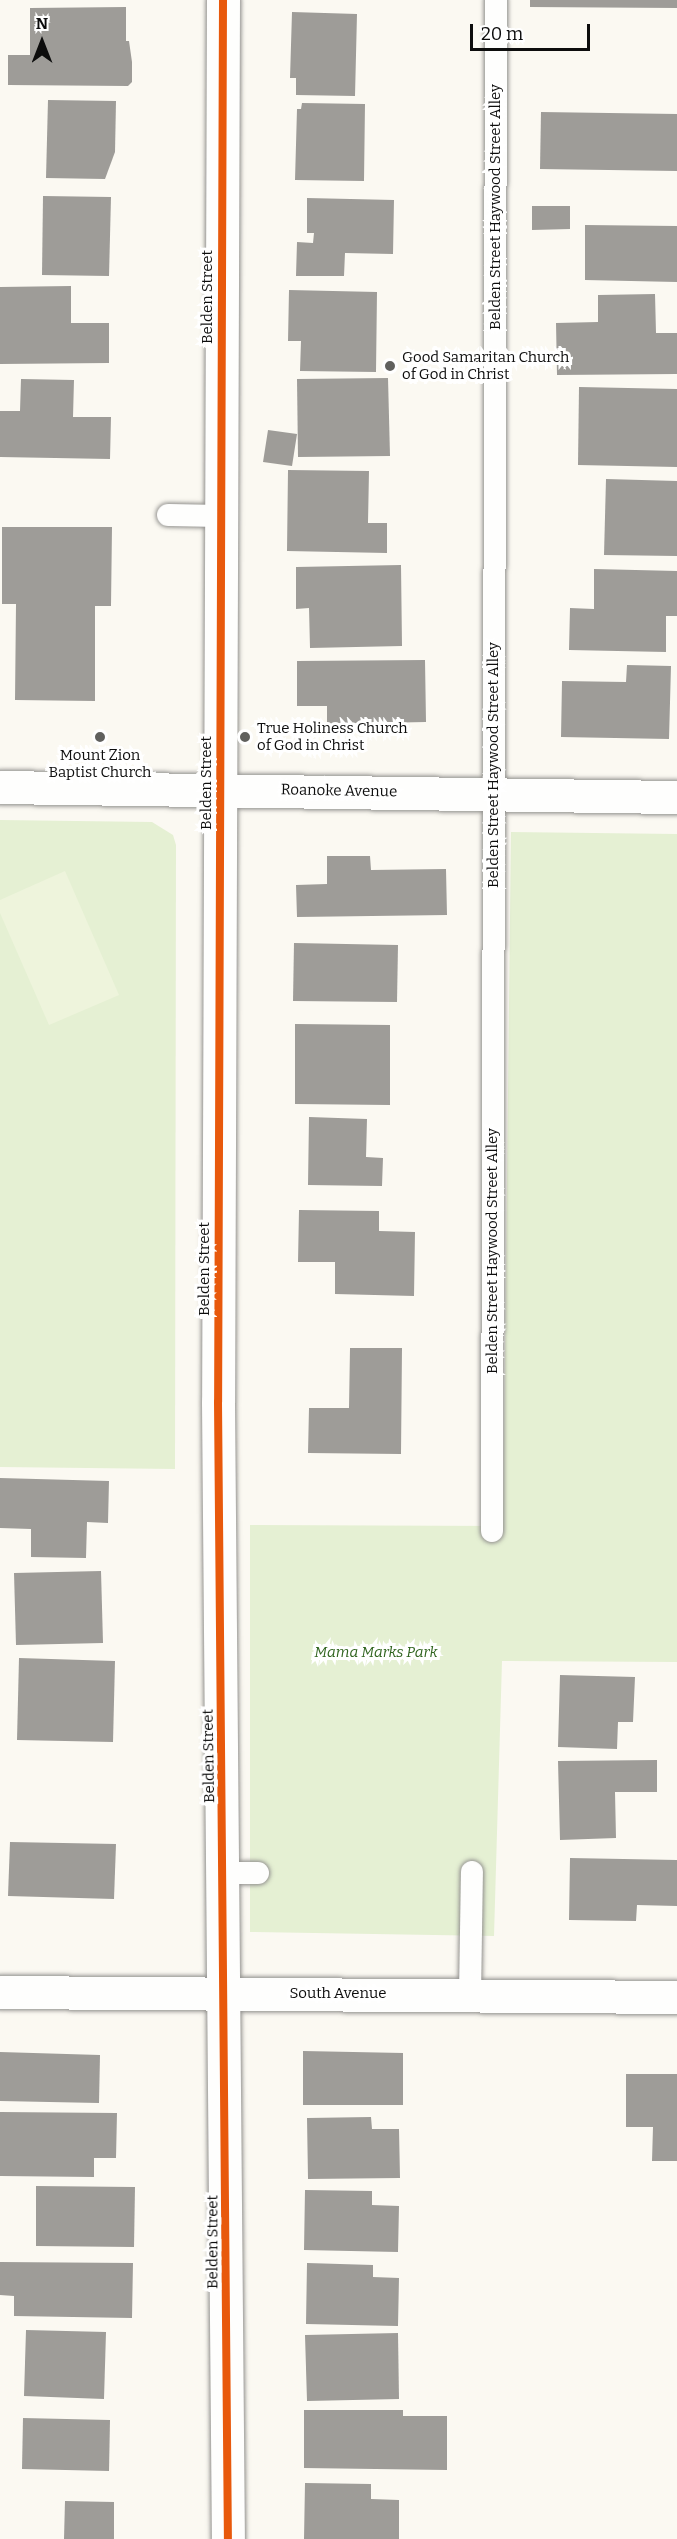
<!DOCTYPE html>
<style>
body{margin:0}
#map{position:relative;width:677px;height:2539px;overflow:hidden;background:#fbf9f2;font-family:Bitter,serif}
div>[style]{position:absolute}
.green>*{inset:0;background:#e5f0d3}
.pitch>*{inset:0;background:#eef4dc}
.building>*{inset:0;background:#9e9c98}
.roads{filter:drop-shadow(0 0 2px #949390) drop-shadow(0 0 2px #949390)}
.service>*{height:22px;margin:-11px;padding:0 11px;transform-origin:11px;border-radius:11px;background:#fefefd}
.minor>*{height:33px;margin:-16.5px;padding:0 16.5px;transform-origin:16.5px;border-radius:16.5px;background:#fefefd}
.cycleway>*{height:8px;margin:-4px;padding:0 4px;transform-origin:4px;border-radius:4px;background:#e8590c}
.dots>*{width:16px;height:16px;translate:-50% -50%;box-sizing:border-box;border:3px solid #fff;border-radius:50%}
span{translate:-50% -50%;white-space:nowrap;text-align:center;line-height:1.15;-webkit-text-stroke:6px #fff;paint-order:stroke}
.street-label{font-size:15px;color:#0d0d0d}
.poi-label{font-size:15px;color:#0d0d0d}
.left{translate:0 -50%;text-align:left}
.park-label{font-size:15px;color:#30641f;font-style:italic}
.north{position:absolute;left:12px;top:12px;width:60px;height:60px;-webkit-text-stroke:4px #fff;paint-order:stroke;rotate:0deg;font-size:16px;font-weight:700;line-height:24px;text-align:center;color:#0d0d0d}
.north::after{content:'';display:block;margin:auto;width:21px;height:27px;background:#0d0d0d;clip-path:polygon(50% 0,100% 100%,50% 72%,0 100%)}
.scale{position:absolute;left:470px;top:24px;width:120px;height:27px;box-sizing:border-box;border:3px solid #0d0d0d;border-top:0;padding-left:8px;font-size:18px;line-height:21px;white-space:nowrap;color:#0d0d0d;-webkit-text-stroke:4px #fff;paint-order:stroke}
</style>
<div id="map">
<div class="green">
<div style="clip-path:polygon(0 820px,152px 822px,173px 835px,176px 845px,175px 1469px,0 1467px)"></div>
<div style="clip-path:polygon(511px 832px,677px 834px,677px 1662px,502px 1661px,494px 1936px,250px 1932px,250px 1525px,503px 1526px)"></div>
</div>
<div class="pitch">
<div style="clip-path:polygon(65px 871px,119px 995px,49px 1025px,0 913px,0 900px)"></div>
</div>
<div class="building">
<div style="clip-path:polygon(530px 0,677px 0,677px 8px,530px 7px)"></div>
<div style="clip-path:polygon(126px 7px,126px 41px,129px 41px,132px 62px,132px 82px,128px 86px,8px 85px,8px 55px,30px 55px,30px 8px)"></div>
<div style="clip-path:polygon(292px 12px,357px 14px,355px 96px,296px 95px,296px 78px,290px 78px)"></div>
<div style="clip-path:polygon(48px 100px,116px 101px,115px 152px,105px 179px,46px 178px)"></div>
<div style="clip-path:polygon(302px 103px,365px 104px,364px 181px,295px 180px,297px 109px,301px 109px)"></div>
<div style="clip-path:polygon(541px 112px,677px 114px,677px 171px,540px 169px)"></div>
<div style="clip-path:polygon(43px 196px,111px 197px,109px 276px,42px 275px)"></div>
<div style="clip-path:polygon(307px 198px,394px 200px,393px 254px,345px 253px,344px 276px,296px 276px,297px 242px,313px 243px,314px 233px,307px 233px)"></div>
<div style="clip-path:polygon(532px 206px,570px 206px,570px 229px,532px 230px)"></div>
<div style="clip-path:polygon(585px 225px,677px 226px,677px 282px,585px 280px)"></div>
<div style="clip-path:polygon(71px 286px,71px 323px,109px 323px,109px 363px,0 364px,0 287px)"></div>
<div style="clip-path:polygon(289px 290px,377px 292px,376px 372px,300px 371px,301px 341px,288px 341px)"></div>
<div style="clip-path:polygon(655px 294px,656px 333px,677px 333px,677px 374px,557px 375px,556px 323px,598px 322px,598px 295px)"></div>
<div style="clip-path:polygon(388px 378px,390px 456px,298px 457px,297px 379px)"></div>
<div style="clip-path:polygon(21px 379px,74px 380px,73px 417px,111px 417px,110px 459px,0 457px,0 411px,20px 411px)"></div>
<div style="clip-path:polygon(579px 387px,677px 389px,677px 467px,578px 465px)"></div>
<div style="clip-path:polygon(268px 430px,297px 434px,292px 466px,263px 462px)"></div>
<div style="clip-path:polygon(288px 470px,369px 471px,368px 523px,387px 523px,387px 553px,287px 551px)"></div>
<div style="clip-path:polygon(606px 479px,677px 481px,677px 556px,604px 555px)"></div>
<div style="clip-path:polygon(2px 527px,112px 527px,111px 606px,95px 606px,95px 701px,15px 700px,16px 604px,2px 604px)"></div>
<div style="clip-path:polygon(401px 565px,402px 646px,310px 648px,309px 608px,296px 609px,296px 567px)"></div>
<div style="clip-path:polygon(594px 569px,677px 571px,677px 616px,666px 616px,666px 652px,569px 650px,570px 608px,594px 609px)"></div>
<div style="clip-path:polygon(425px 660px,426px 722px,327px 724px,327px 706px,297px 706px,297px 661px)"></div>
<div style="clip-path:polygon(627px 665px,671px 666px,669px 739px,561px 737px,562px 681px,626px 682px)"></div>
<div style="clip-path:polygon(327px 856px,370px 856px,371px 870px,446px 869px,447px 915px,297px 917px,296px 885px,327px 884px)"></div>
<div style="clip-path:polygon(294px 943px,398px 945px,397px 1002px,293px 1001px)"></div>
<div style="clip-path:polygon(295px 1024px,390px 1025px,390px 1105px,295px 1104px)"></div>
<div style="clip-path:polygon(309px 1117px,367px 1119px,366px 1157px,383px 1158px,382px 1186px,308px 1185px)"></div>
<div style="clip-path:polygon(299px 1210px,379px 1211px,379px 1231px,415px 1232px,414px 1296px,335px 1294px,335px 1262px,298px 1262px)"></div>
<div style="clip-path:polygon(350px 1348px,402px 1348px,401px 1454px,308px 1453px,309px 1408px,349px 1408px)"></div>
<div style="clip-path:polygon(0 1478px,109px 1481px,108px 1523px,87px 1522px,86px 1558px,31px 1557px,31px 1529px,0 1528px)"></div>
<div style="clip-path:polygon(101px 1571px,103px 1643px,16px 1645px,14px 1573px)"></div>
<div style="clip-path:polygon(19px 1658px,115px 1661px,113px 1742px,17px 1740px)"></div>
<div style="clip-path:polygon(560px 1675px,635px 1677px,633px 1722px,618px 1722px,617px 1749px,558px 1747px)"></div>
<div style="clip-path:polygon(657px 1760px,657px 1792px,615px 1792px,616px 1838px,560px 1840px,558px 1761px)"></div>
<div style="clip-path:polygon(10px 1842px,116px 1844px,114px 1899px,8px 1896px)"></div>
<div style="clip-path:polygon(570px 1858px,677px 1860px,677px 1906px,637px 1905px,636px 1921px,569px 1920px)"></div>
<div style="clip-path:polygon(303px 2051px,403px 2053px,403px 2105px,303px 2105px)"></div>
<div style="clip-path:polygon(0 2052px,100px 2055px,99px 2103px,0 2101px)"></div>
<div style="clip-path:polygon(626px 2074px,677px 2074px,677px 2161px,652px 2161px,653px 2127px,626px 2127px)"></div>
<div style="clip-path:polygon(0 2112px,117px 2113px,116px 2158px,94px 2158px,94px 2177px,0 2176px)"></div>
<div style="clip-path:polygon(371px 2117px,372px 2129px,399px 2129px,400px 2178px,308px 2179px,307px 2118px)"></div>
<div style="clip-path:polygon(36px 2186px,135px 2187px,134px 2247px,36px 2246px)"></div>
<div style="clip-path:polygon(305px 2190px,372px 2191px,372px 2205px,399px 2206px,398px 2252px,304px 2250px)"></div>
<div style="clip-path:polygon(0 2262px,133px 2263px,132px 2318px,14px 2316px,14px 2296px,0 2295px)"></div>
<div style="clip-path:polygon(307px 2263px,373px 2265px,373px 2277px,399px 2278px,398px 2326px,306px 2324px)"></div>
<div style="clip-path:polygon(26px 2330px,106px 2332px,104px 2399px,24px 2396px)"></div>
<div style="clip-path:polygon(398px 2333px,399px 2399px,307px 2401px,305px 2335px)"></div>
<div style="clip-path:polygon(304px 2410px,403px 2410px,403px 2416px,447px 2416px,447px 2470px,304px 2468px)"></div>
<div style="clip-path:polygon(23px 2418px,110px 2420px,109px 2471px,22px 2469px)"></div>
<div style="clip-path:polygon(305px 2483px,371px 2484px,371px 2499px,399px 2500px,399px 2539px,304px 2539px)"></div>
<div style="clip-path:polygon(65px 2501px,114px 2502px,114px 2539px,64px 2539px)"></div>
</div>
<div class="roads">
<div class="service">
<div style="left:168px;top:515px;width:53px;rotate:1.1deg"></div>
<div style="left:492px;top:1531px;width:1531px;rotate:-89.85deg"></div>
<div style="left:224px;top:1873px;width:34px"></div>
<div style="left:470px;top:1995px;width:123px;rotate:-89.1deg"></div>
</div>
<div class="minor">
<div style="left:223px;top:0;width:1402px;rotate:90.2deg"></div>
<div style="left:218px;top:1402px;width:1137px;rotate:89.5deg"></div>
<div style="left:0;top:787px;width:677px;rotate:0.85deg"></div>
<div style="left:0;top:1992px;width:677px;rotate:0.42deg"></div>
</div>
</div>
<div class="cycleway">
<div style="left:223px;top:0;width:1402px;rotate:90.2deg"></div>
<div style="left:218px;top:1402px;width:1137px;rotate:89.5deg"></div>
</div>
<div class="dots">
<div style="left:390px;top:366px;background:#60605d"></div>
<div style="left:100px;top:737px;background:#60605d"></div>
<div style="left:245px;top:737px;background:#60605d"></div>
</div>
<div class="street-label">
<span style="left:496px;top:207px;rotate:-90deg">Belden Street Haywood Street Alley</span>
<span style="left:208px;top:297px;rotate:-90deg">Belden Street</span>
<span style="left:494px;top:765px;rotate:-90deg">Belden Street Haywood Street Alley</span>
<span style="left:207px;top:783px;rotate:-90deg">Belden Street</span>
<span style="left:339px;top:791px;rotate:1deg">Roanoke Avenue</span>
<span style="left:493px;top:1251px;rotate:-90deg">Belden Street Haywood Street Alley</span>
<span style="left:205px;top:1269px;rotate:-90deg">Belden Street</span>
<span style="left:209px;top:1756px;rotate:-91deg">Belden Street</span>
<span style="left:338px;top:1994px">South Avenue</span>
<span style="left:213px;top:2242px;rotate:-90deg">Belden Street</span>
</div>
<div class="poi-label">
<span class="left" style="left:402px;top:366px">Good Samaritan Church<br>of God in Christ</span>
<span class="left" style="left:257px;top:737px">True Holiness Church<br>of God in Christ</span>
<span style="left:100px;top:764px">Mount Zion<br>Baptist Church</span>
</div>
<div class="park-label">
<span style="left:376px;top:1653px">Mama Marks Park</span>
</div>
<div class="north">N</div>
<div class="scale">20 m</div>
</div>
